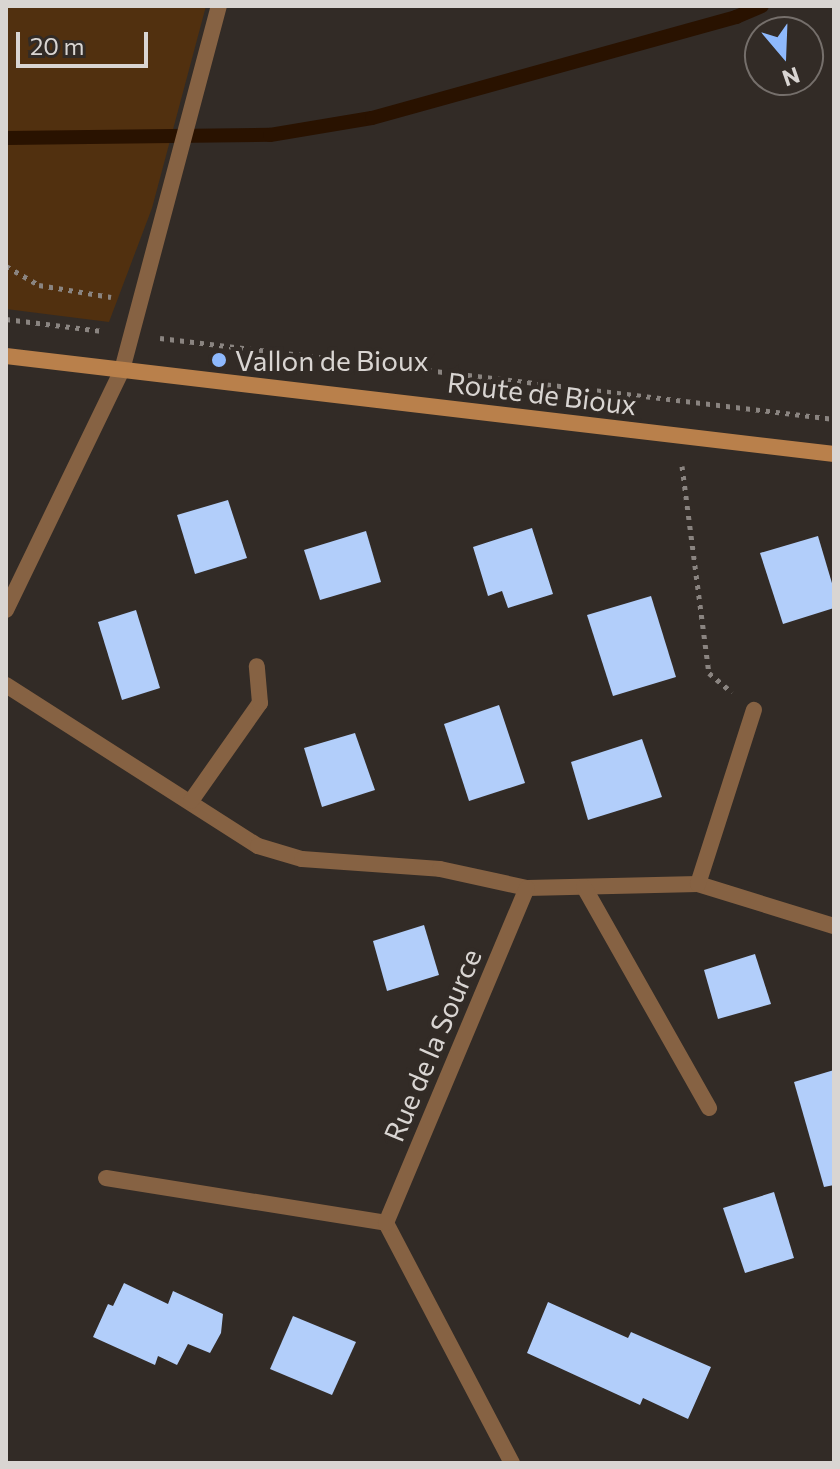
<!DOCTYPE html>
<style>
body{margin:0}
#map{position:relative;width:840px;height:1469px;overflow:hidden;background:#322b26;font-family:Commissioner,sans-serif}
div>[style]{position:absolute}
.green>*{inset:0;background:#51300f}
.stream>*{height:14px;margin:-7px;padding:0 7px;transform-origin:7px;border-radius:7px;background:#291200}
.building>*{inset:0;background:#b2cefa}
.path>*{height:5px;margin-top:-2.5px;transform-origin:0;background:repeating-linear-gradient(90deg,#8a8480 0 4px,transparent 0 10px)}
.minor>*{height:16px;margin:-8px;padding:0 8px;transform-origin:8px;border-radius:8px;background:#866243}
.secondary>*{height:16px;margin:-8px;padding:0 8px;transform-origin:8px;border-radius:8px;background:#b9804b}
.dots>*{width:22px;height:22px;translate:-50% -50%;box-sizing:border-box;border:4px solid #322b26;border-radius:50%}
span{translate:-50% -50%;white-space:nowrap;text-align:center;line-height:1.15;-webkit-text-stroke:8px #322b26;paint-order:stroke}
.poi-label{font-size:28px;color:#d9d5d2}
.left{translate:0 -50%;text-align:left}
.street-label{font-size:28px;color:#d9d5d2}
.frame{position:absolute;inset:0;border:8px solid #d9d5d2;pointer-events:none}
.north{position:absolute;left:744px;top:16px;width:80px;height:80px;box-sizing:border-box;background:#322b26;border:2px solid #756f6b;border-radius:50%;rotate:161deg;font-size:22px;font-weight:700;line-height:32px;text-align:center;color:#d9d5d2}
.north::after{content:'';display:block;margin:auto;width:28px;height:36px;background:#8eb9fd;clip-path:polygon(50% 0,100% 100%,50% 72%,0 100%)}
.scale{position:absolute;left:16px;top:32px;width:132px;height:36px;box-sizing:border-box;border:4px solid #d9d5d2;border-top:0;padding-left:10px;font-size:24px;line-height:28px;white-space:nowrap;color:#d9d5d2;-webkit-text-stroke:6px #322b26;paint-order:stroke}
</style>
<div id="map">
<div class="green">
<div style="clip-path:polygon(6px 6px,206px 6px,152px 208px,109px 322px,6px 309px)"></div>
</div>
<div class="stream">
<div style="left:6px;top:138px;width:264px;rotate:-0.7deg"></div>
<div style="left:270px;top:135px;width:103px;rotate:-9.5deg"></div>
<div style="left:372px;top:118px;width:378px;rotate:-15.5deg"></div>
<div style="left:736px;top:17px;width:28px;rotate:-23deg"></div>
</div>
<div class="building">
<div style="clip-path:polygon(228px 500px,247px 558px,195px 574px,177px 515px)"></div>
<div style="clip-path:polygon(532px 528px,553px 594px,508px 608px,502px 591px,488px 596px,473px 547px)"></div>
<div style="clip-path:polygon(366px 531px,381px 582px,320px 600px,304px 550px)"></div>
<div style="clip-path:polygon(818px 536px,834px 590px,834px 608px,783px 624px,760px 553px)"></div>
<div style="clip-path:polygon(651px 596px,676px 677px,613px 696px,587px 615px)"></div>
<div style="clip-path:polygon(136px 610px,160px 688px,122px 700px,98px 622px)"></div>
<div style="clip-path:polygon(499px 705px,525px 783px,469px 801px,444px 724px)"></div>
<div style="clip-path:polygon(355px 733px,375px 790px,322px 807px,304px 748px)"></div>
<div style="clip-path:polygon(642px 739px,662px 797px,588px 820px,571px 762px)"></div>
<div style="clip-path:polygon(424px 925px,439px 975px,387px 991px,373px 941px)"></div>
<div style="clip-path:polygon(755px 954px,771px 1004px,718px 1019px,704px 970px)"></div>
<div style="clip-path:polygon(834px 1070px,834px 1185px,824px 1187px,794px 1082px)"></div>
<div style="clip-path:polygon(774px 1192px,794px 1258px,745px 1273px,723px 1208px)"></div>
<div style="clip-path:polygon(124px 1283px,168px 1304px,173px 1291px,223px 1314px,221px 1333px,210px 1353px,188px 1344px,177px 1365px,158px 1356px,155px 1365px,93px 1337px,108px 1304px,113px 1306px)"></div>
<div style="clip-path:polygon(548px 1302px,628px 1338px,631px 1332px,711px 1367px,688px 1419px,643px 1398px,640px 1405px,527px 1353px)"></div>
<div style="clip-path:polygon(293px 1316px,356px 1342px,332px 1395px,270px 1369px)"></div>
</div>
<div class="path">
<div style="left:6px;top:266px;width:38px;rotate:30deg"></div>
<div style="left:39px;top:285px;width:73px;rotate:9.5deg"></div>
<div style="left:6px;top:319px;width:97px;rotate:7.1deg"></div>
<div style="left:160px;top:338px;width:679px;rotate:6.85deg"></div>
<div style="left:682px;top:466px;width:209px;rotate:82.6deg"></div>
<div style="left:709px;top:673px;width:30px;rotate:40deg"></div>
</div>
<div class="minor">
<div style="left:6px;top:610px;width:267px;rotate:-64.2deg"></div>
<div style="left:122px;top:370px;width:377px;rotate:-75.1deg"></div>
<div style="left:6px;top:685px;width:299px;rotate:32.6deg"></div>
<div style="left:258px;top:846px;width:46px;rotate:16.5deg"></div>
<div style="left:302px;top:859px;width:138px;rotate:4.1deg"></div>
<div style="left:440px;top:869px;width:89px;rotate:12.3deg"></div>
<div style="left:527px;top:888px;width:171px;rotate:-1.3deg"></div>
<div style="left:698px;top:884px;width:142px;rotate:17.2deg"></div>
<div style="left:191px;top:801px;width:120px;rotate:-54.9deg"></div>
<div style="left:260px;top:703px;width:37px;rotate:-95deg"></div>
<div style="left:698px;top:884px;width:183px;rotate:-72.2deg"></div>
<div style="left:584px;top:887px;width:254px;rotate:60.5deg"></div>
<div style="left:106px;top:1178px;width:284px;rotate:9.1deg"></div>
<div style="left:386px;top:1223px;width:271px;rotate:62.3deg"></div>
<div style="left:386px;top:1223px;width:363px;rotate:-67.2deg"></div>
</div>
<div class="secondary">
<div style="left:6px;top:356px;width:834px;rotate:6.75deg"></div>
</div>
<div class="dots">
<div style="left:219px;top:360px;background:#8eb9fd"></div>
</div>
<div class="poi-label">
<span class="left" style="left:235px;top:360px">Vallon de Bioux</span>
</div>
<div class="street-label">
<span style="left:542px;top:393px;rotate:7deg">Route de Bioux</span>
<span style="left:432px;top:1045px;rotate:-67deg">Rue de la Source</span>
</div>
<div class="frame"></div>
<div class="north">N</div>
<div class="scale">20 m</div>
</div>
